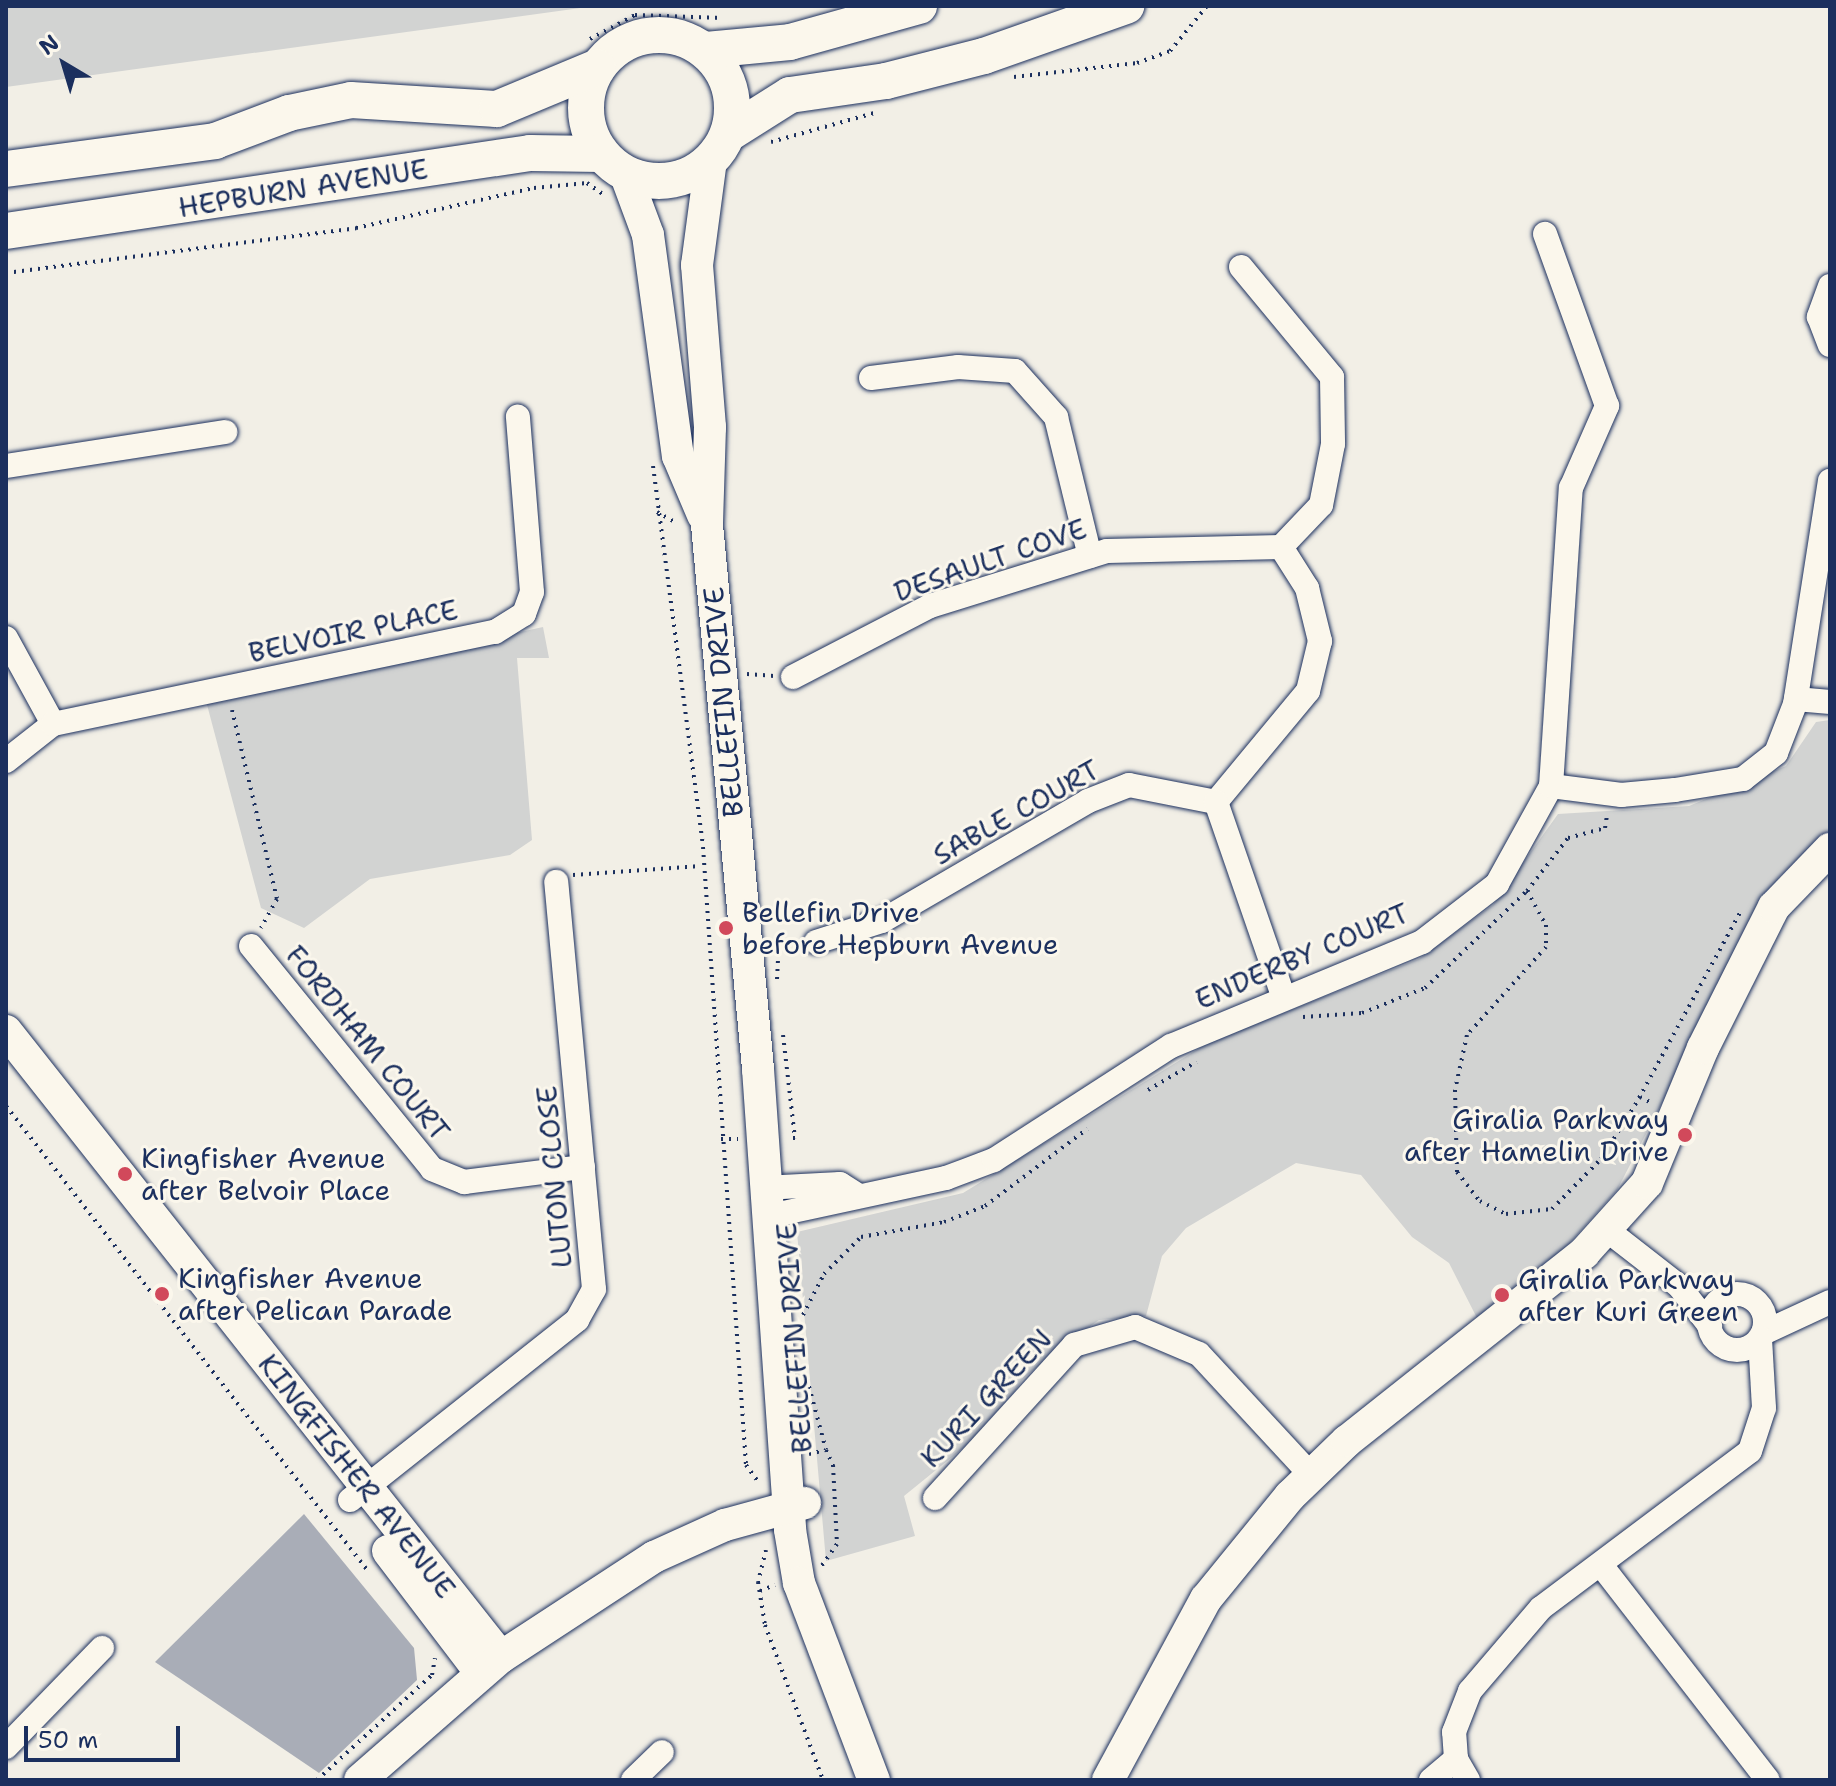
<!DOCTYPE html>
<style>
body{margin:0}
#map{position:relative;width:1836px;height:1786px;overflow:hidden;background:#f2efe6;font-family:"Shantell Sans",sans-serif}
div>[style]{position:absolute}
.green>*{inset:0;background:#d2d3d2}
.water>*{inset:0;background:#a9adb7}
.path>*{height:4px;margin-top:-2px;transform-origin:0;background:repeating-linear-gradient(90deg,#1b2f5e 0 2px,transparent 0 8px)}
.roads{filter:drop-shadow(0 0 2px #1b2f5e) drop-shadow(0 0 2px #1b2f5e)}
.street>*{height:24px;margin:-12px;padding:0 12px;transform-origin:12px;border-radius:12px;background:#fbf7ec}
.street>.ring{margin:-12px;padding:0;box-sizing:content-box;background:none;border:24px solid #fbf7ec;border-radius:50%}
.secondary>*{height:32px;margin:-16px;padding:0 16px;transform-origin:16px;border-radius:16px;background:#fbf7ec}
.primary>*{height:36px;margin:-18px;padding:0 18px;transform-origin:18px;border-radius:18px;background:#fbf7ec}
.primary>.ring{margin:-18px;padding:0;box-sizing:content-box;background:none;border:36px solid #fbf7ec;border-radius:50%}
.dots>*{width:22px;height:22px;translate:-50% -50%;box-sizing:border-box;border:4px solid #fbf7ec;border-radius:50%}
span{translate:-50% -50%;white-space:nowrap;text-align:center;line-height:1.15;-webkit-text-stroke:6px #fbf7ec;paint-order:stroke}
.street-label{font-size:28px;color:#1b2f5e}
.poi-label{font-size:28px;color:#1b2f5e}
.left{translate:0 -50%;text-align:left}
.right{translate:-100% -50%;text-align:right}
.frame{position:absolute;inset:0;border:8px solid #1b2f5e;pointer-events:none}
.north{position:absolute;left:24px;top:24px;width:80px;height:80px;-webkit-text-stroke:6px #fbf7ec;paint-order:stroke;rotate:322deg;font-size:22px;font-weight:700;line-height:32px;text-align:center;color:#1b2f5e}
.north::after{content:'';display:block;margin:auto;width:28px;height:36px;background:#1b2f5e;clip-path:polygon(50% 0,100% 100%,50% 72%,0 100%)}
.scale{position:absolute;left:24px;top:1726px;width:156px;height:36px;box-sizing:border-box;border:4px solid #1b2f5e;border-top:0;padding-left:10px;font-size:24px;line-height:28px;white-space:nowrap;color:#1b2f5e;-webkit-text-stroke:6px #fbf7ec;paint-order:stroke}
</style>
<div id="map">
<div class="green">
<div style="clip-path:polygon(6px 6px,595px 6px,6px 87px)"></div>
<div style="clip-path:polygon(543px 627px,549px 658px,517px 658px,532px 840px,510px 855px,370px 879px,304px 928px,261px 908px,206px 701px)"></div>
<div style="clip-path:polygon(1830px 720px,1830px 834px,1779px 877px,1617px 1190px,1550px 1265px,1478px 1320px,1449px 1263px,1412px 1237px,1361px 1175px,1296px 1163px,1186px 1228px,1162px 1256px,1146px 1316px,1099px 1320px,1055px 1351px,1023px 1379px,994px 1423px,904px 1496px,915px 1536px,826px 1561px,797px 1232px,963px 1193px,1208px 1043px,1419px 959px,1493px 905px,1558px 814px,1689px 806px,1786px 766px,1816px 722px)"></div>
</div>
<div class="water">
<div style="clip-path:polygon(304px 1514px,414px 1648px,417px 1680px,319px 1773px,155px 1662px)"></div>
</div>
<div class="path">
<div style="left:590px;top:39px;width:51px;rotate:-28.1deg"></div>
<div style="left:635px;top:15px;width:88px;rotate:2deg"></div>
<div style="left:1014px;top:77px;width:124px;rotate:-6.5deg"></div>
<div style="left:1137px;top:63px;width:35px;rotate:-20deg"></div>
<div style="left:1170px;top:51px;width:58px;rotate:-50.6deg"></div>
<div style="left:771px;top:142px;width:111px;rotate:-15.7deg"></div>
<div style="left:6px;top:273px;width:353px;rotate:-7.3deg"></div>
<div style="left:356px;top:228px;width:182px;rotate:-12.7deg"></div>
<div style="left:534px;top:188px;width:53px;rotate:-5.4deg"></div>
<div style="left:587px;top:183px;width:21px;rotate:35deg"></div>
<div style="left:653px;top:466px;width:384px;rotate:82.5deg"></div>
<div style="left:703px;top:847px;width:619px;rotate:86.02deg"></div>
<div style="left:746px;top:1465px;width:22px;rotate:54deg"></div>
<div style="left:657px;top:512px;width:23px;rotate:29deg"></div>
<div style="left:747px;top:674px;width:27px;rotate:4deg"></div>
<div style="left:232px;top:710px;width:194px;rotate:76.6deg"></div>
<div style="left:277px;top:899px;width:33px;rotate:119deg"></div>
<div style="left:573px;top:875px;width:128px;rotate:-4deg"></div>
<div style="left:1527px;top:891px;width:39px;rotate:61deg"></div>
<div style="left:1546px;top:925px;width:22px;rotate:90deg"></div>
<div style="left:1546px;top:947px;width:118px;rotate:131.9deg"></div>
<div style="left:1467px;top:1035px;width:56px;rotate:102.3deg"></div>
<div style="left:1455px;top:1090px;width:82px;rotate:88.6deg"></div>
<div style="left:1457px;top:1172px;width:37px;rotate:52deg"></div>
<div style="left:1480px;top:1201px;width:29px;rotate:27deg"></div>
<div style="left:1506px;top:1214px;width:46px;rotate:-6.2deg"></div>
<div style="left:1552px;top:1209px;width:70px;rotate:-45.6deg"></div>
<div style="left:1601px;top:1159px;width:73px;rotate:-57.8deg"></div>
<div style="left:1640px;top:1097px;width:13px;rotate:27deg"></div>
<div style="left:770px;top:946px;width:27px;rotate:-6deg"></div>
<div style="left:777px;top:979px;width:34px;rotate:-87deg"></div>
<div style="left:1303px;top:1017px;width:59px;rotate:-3.9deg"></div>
<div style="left:1362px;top:1013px;width:68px;rotate:-21.6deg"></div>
<div style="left:1425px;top:988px;width:141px;rotate:-43.6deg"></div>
<div style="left:1527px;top:891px;width:67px;rotate:-52.3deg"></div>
<div style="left:1568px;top:838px;width:38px;rotate:-15deg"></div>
<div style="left:1605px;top:828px;width:12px;rotate:-81deg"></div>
<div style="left:783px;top:1035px;width:104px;rotate:83.4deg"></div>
<div style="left:795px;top:1138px;width:8px;rotate:180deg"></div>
<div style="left:1148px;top:1090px;width:56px;rotate:-30.3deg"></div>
<div style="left:1639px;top:1098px;width:211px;rotate:-61.4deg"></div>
<div style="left:6px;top:1106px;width:589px;rotate:52.1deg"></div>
<div style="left:721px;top:1139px;width:17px"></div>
<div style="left:803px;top:1315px;width:46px;rotate:-62.9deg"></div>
<div style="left:824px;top:1274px;width:52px;rotate:-45deg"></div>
<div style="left:861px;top:1237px;width:84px;rotate:-10.2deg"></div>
<div style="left:944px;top:1222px;width:44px;rotate:-21.3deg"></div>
<div style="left:985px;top:1206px;width:128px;rotate:-37deg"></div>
<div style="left:807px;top:1379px;width:73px;rotate:75deg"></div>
<div style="left:809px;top:1454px;width:17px;rotate:-13deg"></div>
<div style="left:826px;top:1450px;width:17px;rotate:65deg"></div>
<div style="left:833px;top:1465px;width:79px;rotate:87.1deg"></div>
<div style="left:837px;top:1544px;width:28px;rotate:125deg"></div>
<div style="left:766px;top:1550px;width:33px;rotate:104deg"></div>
<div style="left:758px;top:1582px;width:44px;rotate:80.8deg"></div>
<div style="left:765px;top:1625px;width:165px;rotate:69.5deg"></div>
<div style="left:760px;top:1591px;width:16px;rotate:-22deg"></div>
<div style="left:317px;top:1780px;width:156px;rotate:-42.4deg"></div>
<div style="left:432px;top:1675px;width:17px;rotate:-80deg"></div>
</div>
<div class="roads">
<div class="street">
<div style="left:1241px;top:267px;width:143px;rotate:50.4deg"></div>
<div style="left:1332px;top:377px;width:67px;rotate:89.1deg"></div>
<div style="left:1333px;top:444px;width:62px;rotate:101.1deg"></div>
<div style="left:1321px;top:505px;width:58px;rotate:133.6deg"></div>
<div style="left:1830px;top:286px;width:33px;rotate:110deg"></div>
<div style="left:1819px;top:317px;width:30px;rotate:69deg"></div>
<div style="left:871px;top:378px;width:88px;rotate:-7.2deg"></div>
<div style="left:958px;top:367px;width:57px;rotate:4deg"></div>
<div style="left:1015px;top:371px;width:62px;rotate:48.3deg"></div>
<div style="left:1056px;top:417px;width:143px;rotate:76.3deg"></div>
<div style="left:6px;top:466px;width:222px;rotate:-8.8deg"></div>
<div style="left:6px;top:638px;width:98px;rotate:61.3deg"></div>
<div style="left:793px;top:677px;width:154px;rotate:-27.4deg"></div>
<div style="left:930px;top:606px;width:185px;rotate:-17.3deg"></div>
<div style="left:1107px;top:551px;width:174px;rotate:-1.3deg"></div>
<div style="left:1281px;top:547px;width:49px;rotate:57.6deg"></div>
<div style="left:1307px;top:588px;width:55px;rotate:76.2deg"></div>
<div style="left:1320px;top:641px;width:51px;rotate:103.5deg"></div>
<div style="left:1308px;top:691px;width:144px;rotate:129.7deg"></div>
<div style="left:1796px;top:699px;width:34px;rotate:5deg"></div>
<div style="left:6px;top:761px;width:60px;rotate:-38.2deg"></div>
<div style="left:53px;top:724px;width:451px;rotate:-11.8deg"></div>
<div style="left:495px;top:632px;width:34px;rotate:-32deg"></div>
<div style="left:524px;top:614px;width:23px;rotate:-70deg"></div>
<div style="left:532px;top:592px;width:176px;rotate:-94.6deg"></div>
<div style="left:1551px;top:786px;width:71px;rotate:7.3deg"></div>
<div style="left:1621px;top:795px;width:54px;rotate:-5.3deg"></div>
<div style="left:1675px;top:790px;width:69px;rotate:-9.2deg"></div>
<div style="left:1743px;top:779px;width:42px;rotate:-38.2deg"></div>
<div style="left:1776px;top:753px;width:53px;rotate:-68.8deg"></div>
<div style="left:1795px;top:704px;width:226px;rotate:-81.1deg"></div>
<div style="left:816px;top:942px;width:69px;rotate:-17.7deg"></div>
<div style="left:882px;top:921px;width:238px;rotate:-30.2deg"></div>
<div style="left:1088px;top:801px;width:44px;rotate:-21.3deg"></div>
<div style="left:1129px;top:785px;width:89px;rotate:11.1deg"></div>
<div style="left:1216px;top:802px;width:205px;rotate:70.9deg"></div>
<div style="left:251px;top:946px;width:287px;rotate:50.9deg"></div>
<div style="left:432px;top:1169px;width:35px;rotate:22deg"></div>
<div style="left:464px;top:1182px;width:120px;rotate:-7.2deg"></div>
<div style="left:763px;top:1188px;width:77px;rotate:-3deg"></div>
<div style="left:840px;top:1184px;width:19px;rotate:32deg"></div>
<div style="left:765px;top:1217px;width:185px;rotate:-12.2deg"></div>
<div style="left:946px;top:1178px;width:51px;rotate:-20.6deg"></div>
<div style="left:994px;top:1160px;width:211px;rotate:-32.8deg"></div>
<div style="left:1171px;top:1046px;width:272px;rotate:-22.5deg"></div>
<div style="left:1422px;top:942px;width:95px;rotate:-37.7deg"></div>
<div style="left:1497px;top:884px;width:112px;rotate:-61.1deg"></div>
<div style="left:1551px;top:786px;width:299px;rotate:-86.2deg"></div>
<div style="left:1571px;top:488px;width:90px;rotate:-66.3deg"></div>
<div style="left:1607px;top:406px;width:183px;rotate:-109.8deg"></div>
<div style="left:1607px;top:1230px;width:91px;rotate:37.9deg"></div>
<div style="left:1679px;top:1286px;width:51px;rotate:52.2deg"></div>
<div class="ring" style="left:1709px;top:1294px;width:32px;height:32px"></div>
<div style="left:1763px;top:1333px;width:74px;rotate:-24.8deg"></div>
<div style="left:935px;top:1498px;width:207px;rotate:-47.7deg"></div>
<div style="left:1074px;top:1345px;width:64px;rotate:-16.4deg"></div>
<div style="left:1135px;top:1327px;width:69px;rotate:22.9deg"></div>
<div style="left:1199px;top:1354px;width:165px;rotate:47.2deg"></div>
<div style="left:350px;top:1500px;width:290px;rotate:-38.4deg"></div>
<div style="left:577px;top:1320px;width:35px;rotate:-61deg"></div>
<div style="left:594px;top:1289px;width:409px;rotate:-95.3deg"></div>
<div style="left:1601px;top:1565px;width:272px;rotate:52.2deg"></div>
<div style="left:6px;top:1747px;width:138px;rotate:-45.9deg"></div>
<div style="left:633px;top:1780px;width:40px;rotate:-44deg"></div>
<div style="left:1431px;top:1780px;width:33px;rotate:-40deg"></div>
<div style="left:1468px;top:1780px;width:24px;rotate:-120deg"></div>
<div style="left:1456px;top:1759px;width:27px;rotate:-94deg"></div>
<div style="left:1454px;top:1732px;width:44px;rotate:-68.7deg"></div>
<div style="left:1470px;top:1691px;width:109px;rotate:-49.5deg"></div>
<div style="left:1541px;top:1608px;width:261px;rotate:-36.9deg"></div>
<div style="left:1750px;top:1451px;width:45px;rotate:-72deg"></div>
<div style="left:1764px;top:1408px;width:70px;rotate:-93.3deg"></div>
</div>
<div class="secondary">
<div style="left:711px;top:160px;width:106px;rotate:97.6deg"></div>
<div style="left:697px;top:265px;width:163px;rotate:85.4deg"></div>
<div style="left:710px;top:427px;width:98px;rotate:91.8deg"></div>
<div style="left:707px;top:525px;width:546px;rotate:84.64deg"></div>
<div style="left:758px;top:1069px;width:462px;rotate:86deg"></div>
<div style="left:790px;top:1530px;width:54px;rotate:80.4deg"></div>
<div style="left:799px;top:1583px;width:211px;rotate:69.2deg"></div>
<div style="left:625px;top:173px;width:66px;rotate:69.6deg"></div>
<div style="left:648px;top:235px;width:223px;rotate:82.3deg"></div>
<div style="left:678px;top:456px;width:64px;rotate:67deg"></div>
<div style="left:6px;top:1031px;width:798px;rotate:51.67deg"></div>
<div style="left:388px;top:1551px;width:153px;rotate:52.7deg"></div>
<div style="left:360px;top:1780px;width:187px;rotate:-41.1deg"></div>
<div style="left:501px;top:1657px;width:183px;rotate:-33.2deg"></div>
<div style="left:654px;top:1557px;width:78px;rotate:-24.3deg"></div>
<div style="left:725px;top:1525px;width:83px;rotate:-15.4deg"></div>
<div style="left:1108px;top:1780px;width:206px;rotate:-61.6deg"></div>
<div style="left:1206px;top:1599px;width:133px;rotate:-50.8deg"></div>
<div style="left:1290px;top:1496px;width:79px;rotate:-44deg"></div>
<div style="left:1347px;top:1441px;width:303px;rotate:-38.4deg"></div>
<div style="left:1584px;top:1253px;width:94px;rotate:-48deg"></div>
<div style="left:1647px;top:1183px;width:146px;rotate:-67.5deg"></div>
<div style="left:1703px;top:1048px;width:158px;rotate:-63.3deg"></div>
<div style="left:1774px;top:907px;width:81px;rotate:-46deg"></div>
</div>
<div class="primary">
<div class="ring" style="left:586px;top:35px;width:110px;height:110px"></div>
<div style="left:706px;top:50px;width:84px;rotate:-5.4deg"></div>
<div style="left:790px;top:42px;width:134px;rotate:-15.6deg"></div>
<div style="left:728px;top:134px;width:73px;rotate:-32.2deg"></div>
<div style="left:790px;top:95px;width:97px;rotate:-8.3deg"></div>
<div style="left:886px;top:81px;width:101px;rotate:-14.3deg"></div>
<div style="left:984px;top:56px;width:151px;rotate:-19.4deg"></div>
<div style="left:6px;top:169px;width:211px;rotate:-7.6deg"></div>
<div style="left:215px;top:141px;width:79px;rotate:-20.7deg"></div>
<div style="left:289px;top:113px;width:63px;rotate:-11.8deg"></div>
<div style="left:351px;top:100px;width:146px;rotate:3.5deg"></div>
<div style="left:497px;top:109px;width:109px;rotate:-22.6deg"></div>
<div style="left:6px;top:231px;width:530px;rotate:-8.47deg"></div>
<div style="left:530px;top:153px;width:71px;rotate:0.8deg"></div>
</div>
</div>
<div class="dots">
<div style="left:726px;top:928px;background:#d1495b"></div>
<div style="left:1685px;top:1135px;background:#d1495b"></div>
<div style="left:125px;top:1174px;background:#d1495b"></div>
<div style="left:162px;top:1294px;background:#d1495b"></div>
<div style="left:1502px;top:1295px;background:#d1495b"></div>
</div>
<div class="street-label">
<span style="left:303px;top:188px;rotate:-9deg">HEPBURN AVENUE</span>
<span style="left:990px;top:560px;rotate:-19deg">DESAULT COVE</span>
<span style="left:353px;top:631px;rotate:-12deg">BELVOIR PLACE</span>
<span style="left:723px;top:702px;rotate:-95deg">BELLEFIN DRIVE</span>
<span style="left:1016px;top:812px;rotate:-29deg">SABLE COURT</span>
<span style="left:1302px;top:956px;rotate:-23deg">ENDERBY COURT</span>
<span style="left:368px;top:1043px;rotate:51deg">FORDHAM COURT</span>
<span style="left:554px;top:1177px;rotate:-95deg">LUTON CLOSE</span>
<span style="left:794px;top:1338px;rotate:-94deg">BELLEFIN DRIVE</span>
<span style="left:986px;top:1398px;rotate:-47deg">KURI GREEN</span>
<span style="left:357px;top:1476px;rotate:52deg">KINGFISHER AVENUE</span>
</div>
<div class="poi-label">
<span class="left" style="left:742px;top:928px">Bellefin Drive<br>before Hepburn Avenue</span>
<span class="right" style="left:1669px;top:1135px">Giralia Parkway<br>after Hamelin Drive</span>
<span class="left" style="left:141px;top:1174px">Kingfisher Avenue<br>after Belvoir Place</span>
<span class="left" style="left:178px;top:1294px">Kingfisher Avenue<br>after Pelican Parade</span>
<span class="left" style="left:1518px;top:1295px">Giralia Parkway<br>after Kuri Green</span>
</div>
<div class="frame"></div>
<div class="north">N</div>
<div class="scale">50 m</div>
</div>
